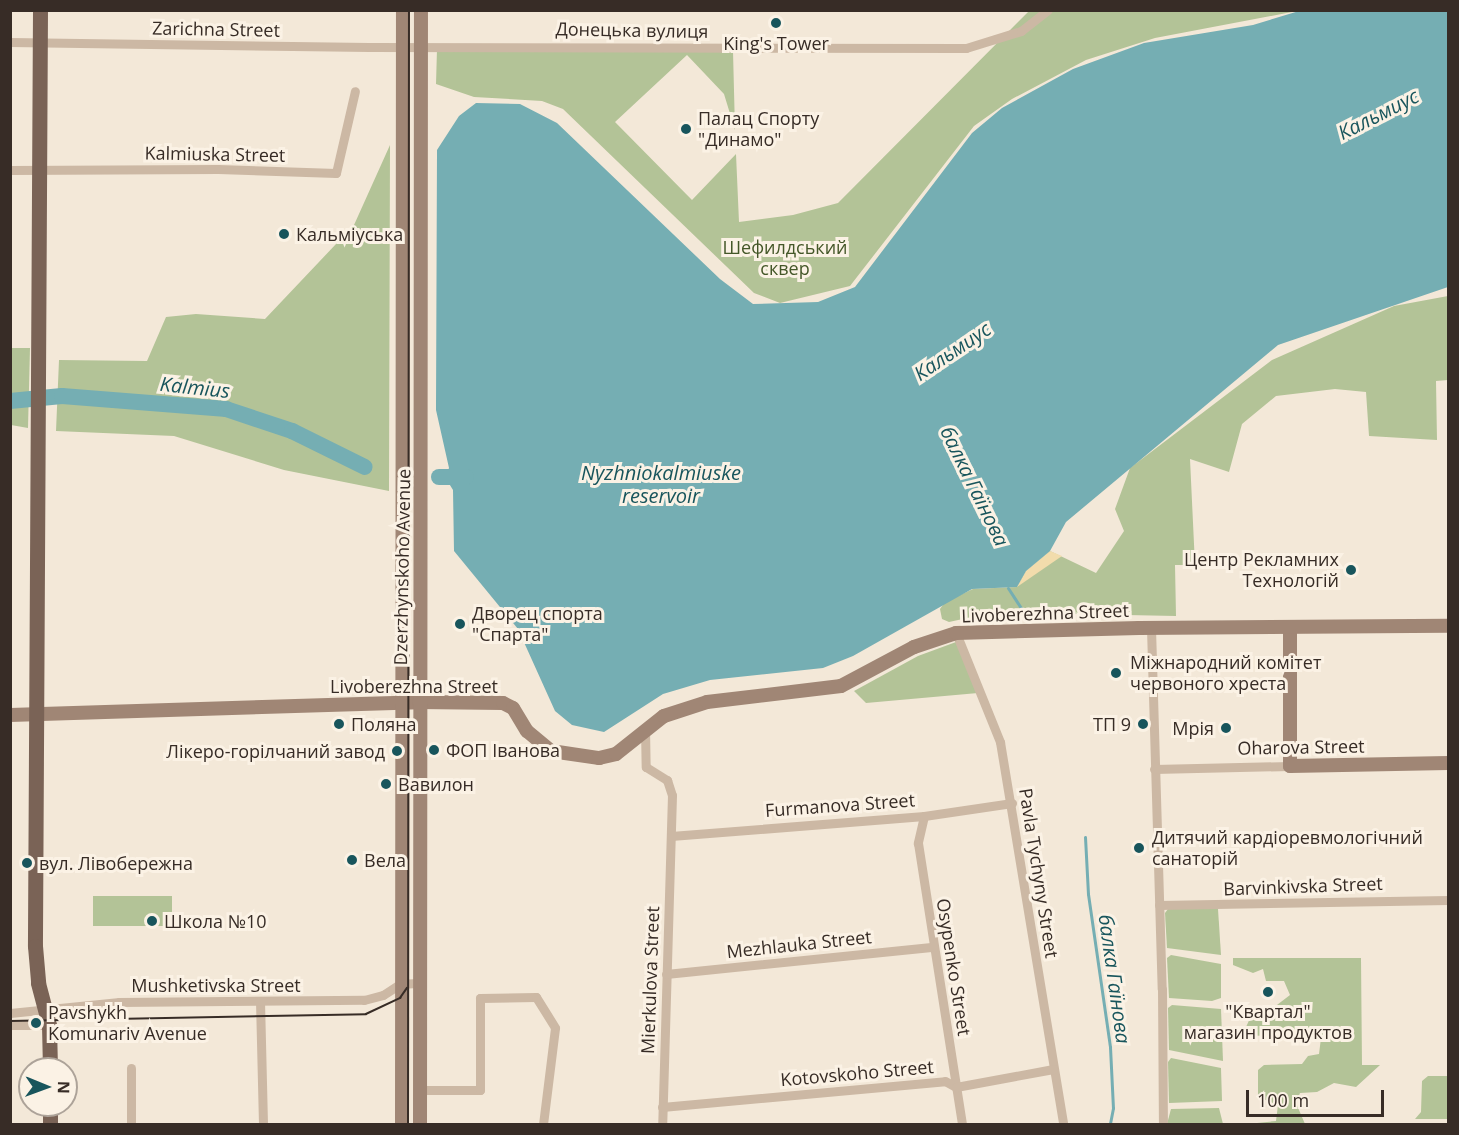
<!DOCTYPE html>
<meta charset="utf-8">
<style>
body{margin:0}
#map{position:relative;width:1459px;height:1135px;overflow:hidden;background:#f3e8d8;font-family:"Open Sans",sans-serif}
div>[style]{position:absolute}
.green>*{inset:0;background:#b3c397}
.sand>*{inset:0;background:#f2dcac}
.water>*{inset:0;background:#75aeb3}
.stream>*{height:3px;margin:-1.5px;padding:0 1.5px;transform-origin:1.5px;border-radius:1.5px;background:#75aeb3}
.river>*{height:16px;margin:-8px;padding:0 8px;transform-origin:8px;border-radius:8px;background:#75aeb3}
.street>*{height:9px;margin:-4.5px;padding:0 4.5px;transform-origin:4.5px;border-radius:4.5px;background:#ccb8a4}
.secondary>*{height:14px;margin:-7px;padding:0 7px;transform-origin:7px;border-radius:7px;background:#a08675}
.primary>*{height:15px;margin:-7.5px;padding:0 7.5px;transform-origin:7.5px;border-radius:7.5px;background:#7a6356}
.tram>*{height:1.5px;margin:-0.75px;padding:0 0.75px;transform-origin:0.75px;border-radius:0.75px;background:#372c26}
.dots>*{width:16px;height:16px;translate:-50% -50%;box-sizing:border-box;border:3px solid #fbf2e5;border-radius:50%}
span{translate:-50% -50%;white-space:nowrap;text-align:center;line-height:1.15;-webkit-text-stroke:6px #fbf2e5;paint-order:stroke}
.street-label{font-size:18px;color:#372c26}
.poi-label{font-size:18px;color:#372c26}
.left{translate:0 -50%;text-align:left}
.right{translate:-100% -50%;text-align:right}
.park-label{font-size:18px;color:#445728}
.water-label{font-size:20px;color:#18555c;font-style:italic}
.frame{position:absolute;inset:0;border:12px solid #372c26;pointer-events:none}
.north{position:absolute;left:18px;top:1057px;width:60px;height:60px;box-sizing:border-box;background:#fbf2e5;border:2px solid #ada399;border-radius:50%;rotate:91deg;font-size:16px;font-weight:700;line-height:24px;text-align:center;color:#372c26}
.north::after{content:'';display:block;margin:auto;width:21px;height:27px;background:#18555c;clip-path:polygon(50% 0,100% 100%,50% 72%,0 100%)}
.scale{position:absolute;left:1246px;top:1090px;width:138px;height:27px;box-sizing:border-box;border:3px solid #372c26;border-top:0;padding-left:8px;font-size:18px;line-height:21px;white-space:nowrap;color:#372c26;-webkit-text-stroke:4px #fbf2e5;paint-order:stroke}
</style>
<div id="map">
<div class="green">
<div style="clip-path:polygon(1029px 11px,1297px 11px,1155px 38px,1086px 60px,1012px 99px,974px 126px,850px 286px,780px 303px,754px 293px,563px 109px,542px 101px,474px 97px,436px 84px,437px 49px,733px 51px,735px 130px,724px 94px,687px 55px,615px 122px,692px 200px,736px 154px,739px 222px,793px 215px,838px 203px)"></div>
<div style="clip-path:polygon(390px 145px,389px 491px,284px 470px,174px 436px,56px 431px,59px 360px,147px 361px,166px 317px,196px 314px,265px 319px,354px 225px)"></div>
<div style="clip-path:polygon(1448px 296px,1448px 380px,1436px 381px,1437px 440px,1369px 436px,1366px 392px,1335px 389px,1276px 396px,1242px 424px,1229px 472px,1190px 459px,1195px 565px,1175px 565px,1176px 616px,1027px 613px,981px 615px,949px 622px,942px 619px,940px 609px,945px 602px,973px 589px,1017px 587px,1026px 571px,1050px 551px,1096px 573px,1124px 531px,1115px 509px,1130px 468px,1272px 360px,1394px 306px)"></div>
<div style="clip-path:polygon(11px 348px,30px 348px,28px 428px,11px 425px)"></div>
<div style="clip-path:polygon(956px 642px,978px 693px,866px 703px,854px 691px,918px 656px)"></div>
<div style="clip-path:polygon(93px 896px,172px 896px,172px 926px,93px 926px)"></div>
<div style="clip-path:polygon(1168px 909px,1218px 909px,1221px 955px,1167px 948px,1165px 913px)"></div>
<div style="clip-path:polygon(1171px 955px,1221px 964px,1221px 998px,1212px 1001px,1169px 998px,1167px 958px)"></div>
<div style="clip-path:polygon(1233px 958px,1361px 958px,1362px 1065px,1380px 1065px,1356px 1087px,1334px 1083px,1317px 1092px,1300px 1093px,1296px 1103px,1305px 1124px,1247px 1124px,1276px 1121px,1278px 1105px,1258px 1097px,1258px 1070px,1264px 1065px,1302px 1064px,1308px 1056px,1319px 1054px,1321px 1038px,1317px 1030px,1310px 1029px,1297px 1035px,1232px 1036px,1235px 1029px,1246px 1027px,1252px 1014px,1273px 1008px,1290px 995px,1284px 981px,1266px 981px,1263px 969px,1253px 973px,1233px 965px)"></div>
<div style="clip-path:polygon(1172px 1005px,1221px 1009px,1223px 1061px,1169px 1050px,1168px 1008px)"></div>
<div style="clip-path:polygon(1171px 1058px,1221px 1068px,1222px 1101px,1169px 1103px,1168px 1062px)"></div>
<div style="clip-path:polygon(1428px 1076px,1448px 1076px,1448px 1119px,1415px 1119px,1421px 1112px,1422px 1081px)"></div>
<div style="clip-path:polygon(1219px 1108px,1223px 1124px,1167px 1124px,1171px 1109px)"></div>
</div>
<div class="sand">
<div style="clip-path:polygon(1050px 551px,1062px 556px,1017px 587px,1026px 571px)"></div>
</div>
<div class="water">
<div style="clip-path:polygon(1299px 11px,1448px 11px,1448px 287px,1278px 345px,1066px 522px,1050px 551px,1026px 571px,1017px 587px,972px 589px,853px 656px,823px 668px,710px 680px,663px 694px,604px 732px,572px 725px,555px 711px,518px 629px,454px 551px,453px 490px,445px 477px,449px 468px,436px 410px,437px 150px,459px 116px,476px 103px,520px 104px,557px 123px,720px 279px,753px 304px,818px 302px,855px 287px,972px 133px,1002px 108px,1073px 69px,1144px 43px,1253px 25px)"></div>
</div>
<div class="stream">
<div style="left:1008px;top:588px;width:37px;rotate:57deg"></div>
<div style="left:1085px;top:837px;width:57px;rotate:87deg"></div>
<div style="left:1088px;top:894px;width:155px;rotate:81.8deg"></div>
<div style="left:1110px;top:1047px;width:61px;rotate:87.2deg"></div>
<div style="left:1113px;top:1108px;width:16px;rotate:101deg"></div>
</div>
<div class="river">
<div style="left:10px;top:401px;width:52px;rotate:-5.5deg"></div>
<div style="left:62px;top:396px;width:165px;rotate:4.5deg"></div>
<div style="left:226px;top:409px;width:70px;rotate:18.4deg"></div>
<div style="left:292px;top:431px;width:81px;rotate:26.3deg"></div>
<div style="left:439px;top:477px;width:27px"></div>
</div>
<div class="street">
<div style="left:10px;top:42px;width:359px;rotate:0.8deg"></div>
<div style="left:369px;top:47px;width:597px;rotate:0.1deg"></div>
<div style="left:966px;top:48px;width:58px;rotate:-17.2deg"></div>
<div style="left:1021px;top:31px;width:34px;rotate:-38deg"></div>
<div style="left:10px;top:170px;width:208px;rotate:-0.3deg"></div>
<div style="left:218px;top:169px;width:118px;rotate:1.9deg"></div>
<div style="left:336px;top:173px;width:84px;rotate:-77deg"></div>
<div style="left:1151px;top:628px;width:361px;rotate:88.3deg"></div>
<div style="left:1162px;top:989px;width:135px;rotate:89.6deg"></div>
<div style="left:956px;top:633px;width:118px;rotate:68deg"></div>
<div style="left:1000px;top:742px;width:387px;rotate:80.6deg"></div>
<div style="left:645px;top:728px;width:39px;rotate:89deg"></div>
<div style="left:646px;top:767px;width:25px;rotate:32deg"></div>
<div style="left:667px;top:780px;width:16px;rotate:72deg"></div>
<div style="left:672px;top:795px;width:329px;rotate:91.7deg"></div>
<div style="left:1154px;top:769px;width:136px;rotate:-1.3deg"></div>
<div style="left:924px;top:816px;width:28px;rotate:103deg"></div>
<div style="left:918px;top:843px;width:284px;rotate:81.1deg"></div>
<div style="left:671px;top:836px;width:254px;rotate:-4.5deg"></div>
<div style="left:924px;top:816px;width:89px;rotate:-8.4deg"></div>
<div style="left:1159px;top:905px;width:289px;rotate:-1deg"></div>
<div style="left:666px;top:974px;width:269px;rotate:-5.8deg"></div>
<div style="left:260px;top:1001px;width:123px;rotate:88.6deg"></div>
<div style="left:10px;top:1013px;width:110px;rotate:-5.8deg"></div>
<div style="left:119px;top:1002px;width:245px;rotate:-0.5deg"></div>
<div style="left:364px;top:1000px;width:20px;rotate:-15deg"></div>
<div style="left:383px;top:995px;width:20px;rotate:-33deg"></div>
<div style="left:400px;top:984px;width:17px;rotate:-3deg"></div>
<div style="left:10px;top:1025px;width:39px"></div>
<div style="left:131px;top:1068px;width:56px;rotate:90deg"></div>
<div style="left:420px;top:1090px;width:60px"></div>
<div style="left:480px;top:1090px;width:92px;rotate:-90deg"></div>
<div style="left:480px;top:998px;width:56px;rotate:-1deg"></div>
<div style="left:536px;top:997px;width:36px;rotate:58deg"></div>
<div style="left:555px;top:1028px;width:97px;rotate:97.1deg"></div>
<div style="left:662px;top:1107px;width:284px;rotate:-5.2deg"></div>
<div style="left:945px;top:1081px;width:13px;rotate:29deg"></div>
<div style="left:956px;top:1087px;width:99px;rotate:-10.5deg"></div>
</div>
<div class="secondary">
<div style="left:1290px;top:629px;width:137px;rotate:90deg"></div>
<div style="left:1290px;top:766px;width:158px;rotate:-1.1deg"></div>
<div style="left:10px;top:715px;width:409px;rotate:-1.8deg"></div>
<div style="left:419px;top:702px;width:84px;rotate:0.7deg"></div>
<div style="left:503px;top:703px;width:11px;rotate:27deg"></div>
<div style="left:513px;top:708px;width:27px;rotate:59deg"></div>
<div style="left:527px;top:731px;width:31px;rotate:40deg"></div>
<div style="left:551px;top:751px;width:49px;rotate:8.3deg"></div>
<div style="left:599px;top:758px;width:17px;rotate:-13deg"></div>
<div style="left:616px;top:754px;width:61px;rotate:-38.4deg"></div>
<div style="left:664px;top:716px;width:45px;rotate:-18deg"></div>
<div style="left:707px;top:702px;width:135px;rotate:-6.8deg"></div>
<div style="left:841px;top:686px;width:83px;rotate:-28.1deg"></div>
<div style="left:914px;top:647px;width:44px;rotate:-18.4deg"></div>
<div style="left:956px;top:633px;width:183px;rotate:-1.6deg"></div>
<div style="left:1139px;top:628px;width:309px;rotate:-0.4deg"></div>
<div style="left:402px;top:1124px;width:1114px;rotate:-89.95deg"></div>
<div style="left:420px;top:1124px;width:1114px;rotate:-89.95deg"></div>
</div>
<div class="primary">
<div style="left:40px;top:10px;width:936px;rotate:90.31deg"></div>
<div style="left:35px;top:946px;width:37px;rotate:85deg"></div>
<div style="left:38px;top:983px;width:43px;rotate:75.3deg"></div>
<div style="left:49px;top:1025px;width:44px;rotate:88.7deg"></div>
<div style="left:50px;top:1105px;width:19px;rotate:90deg"></div>
</div>
<div class="tram">
<div style="left:10px;top:1021px;width:356px;rotate:-1.1deg"></div>
<div style="left:366px;top:1014px;width:38px;rotate:-25deg"></div>
<div style="left:400px;top:998px;width:12px;rotate:-55deg"></div>
<div style="left:408px;top:1124px;width:1114px;rotate:-89.95deg"></div>
</div>
<div class="dots">
<div style="left:776px;top:23px;background:#18555c"></div>
<div style="left:686px;top:129px;background:#18555c"></div>
<div style="left:284px;top:234px;background:#18555c"></div>
<div style="left:1351px;top:570px;background:#18555c"></div>
<div style="left:460px;top:624px;background:#18555c"></div>
<div style="left:1116px;top:673px;background:#18555c"></div>
<div style="left:339px;top:724px;background:#18555c"></div>
<div style="left:1143px;top:724px;background:#18555c"></div>
<div style="left:1226px;top:728px;background:#18555c"></div>
<div style="left:434px;top:750px;background:#18555c"></div>
<div style="left:397px;top:751px;background:#18555c"></div>
<div style="left:386px;top:784px;background:#18555c"></div>
<div style="left:1139px;top:848px;background:#18555c"></div>
<div style="left:352px;top:860px;background:#18555c"></div>
<div style="left:27px;top:863px;background:#18555c"></div>
<div style="left:152px;top:921px;background:#18555c"></div>
<div style="left:1268px;top:992px;background:#18555c"></div>
<div style="left:36px;top:1023px;background:#18555c"></div>
</div>
<div class="street-label">
<span style="left:216px;top:29px;rotate:1deg">Zarichna Street</span>
<span style="left:632px;top:30px;rotate:1deg">Донецька вулиця</span>
<span style="left:215px;top:154px;rotate:1deg">Kalmiuska Street</span>
<span style="left:402px;top:567px;rotate:-89deg">Dzerzhynskoho Avenue</span>
<span style="left:1045px;top:613px;rotate:-2deg">Livoberezhna Street</span>
<span style="left:414px;top:686px">Livoberezhna Street</span>
<span style="left:1301px;top:747px;rotate:-1deg">Oharova Street</span>
<span style="left:840px;top:805px;rotate:-4deg">Furmanova Street</span>
<span style="left:1039px;top:873px;rotate:81deg">Pavla Tychyny Street</span>
<span style="left:1303px;top:886px;rotate:-2deg">Barvinkivska Street</span>
<span style="left:799px;top:944px;rotate:-6deg">Mezhlauka Street</span>
<span style="left:954px;top:967px;rotate:81deg">Osypenko Street</span>
<span style="left:650px;top:980px;rotate:-88deg">Mierkulova Street</span>
<span style="left:216px;top:985px">Mushketivska Street</span>
<span style="left:857px;top:1073px;rotate:-5deg">Kotovskoho Street</span>
</div>
<div class="poi-label">
<span style="left:776px;top:43px">King's Tower</span>
<span class="left" style="left:698px;top:129px">Палац Спорту<br>"Динамо"</span>
<span class="left" style="left:296px;top:234px">Кальміуська</span>
<span class="right" style="left:1339px;top:570px">Центр Рекламних<br>Технологій</span>
<span class="left" style="left:472px;top:624px">Дворец спорта<br>"Спарта"</span>
<span class="left" style="left:1130px;top:673px">Міжнародний комітет<br>червоного хреста</span>
<span class="left" style="left:351px;top:724px">Поляна</span>
<span class="right" style="left:1131px;top:724px">ТП 9</span>
<span class="right" style="left:1214px;top:728px">Мрія</span>
<span class="left" style="left:446px;top:750px">ФОП Іванова</span>
<span class="right" style="left:385px;top:751px">Лікеро-горілчаний завод</span>
<span class="left" style="left:398px;top:784px">Вавилон</span>
<span class="left" style="left:1152px;top:848px">Дитячий кардіоревмологічний<br>санаторій</span>
<span class="left" style="left:364px;top:860px">Вела</span>
<span class="left" style="left:39px;top:863px">вул. Лівобережна</span>
<span class="left" style="left:164px;top:921px">Школа №10</span>
<span style="left:1268px;top:1022px">"Квартал"<br>магазин продуктов</span>
<span class="left" style="left:48px;top:1023px">Pavshykh<br>Komunariv Avenue</span>
</div>
<div class="park-label">
<span style="left:785px;top:258px">Шефилдський<br>сквер</span>
</div>
<div class="water-label">
<span style="left:1378px;top:114px;rotate:-27deg">Кальмиус</span>
<span style="left:952px;top:351px;rotate:-34deg">Кальмиус</span>
<span style="left:195px;top:387px;rotate:6deg">Kalmius</span>
<span style="left:661px;top:484px">Nyzhniokalmiuske<br>reservoir</span>
<span style="left:975px;top:486px;rotate:64deg">балка Гаїнова</span>
<span style="left:1115px;top:979px;rotate:82deg">балка Гаїнова</span>
</div>
<div class="frame"></div>
<div class="north">N</div>
<div class="scale">100 m</div>
</div>
